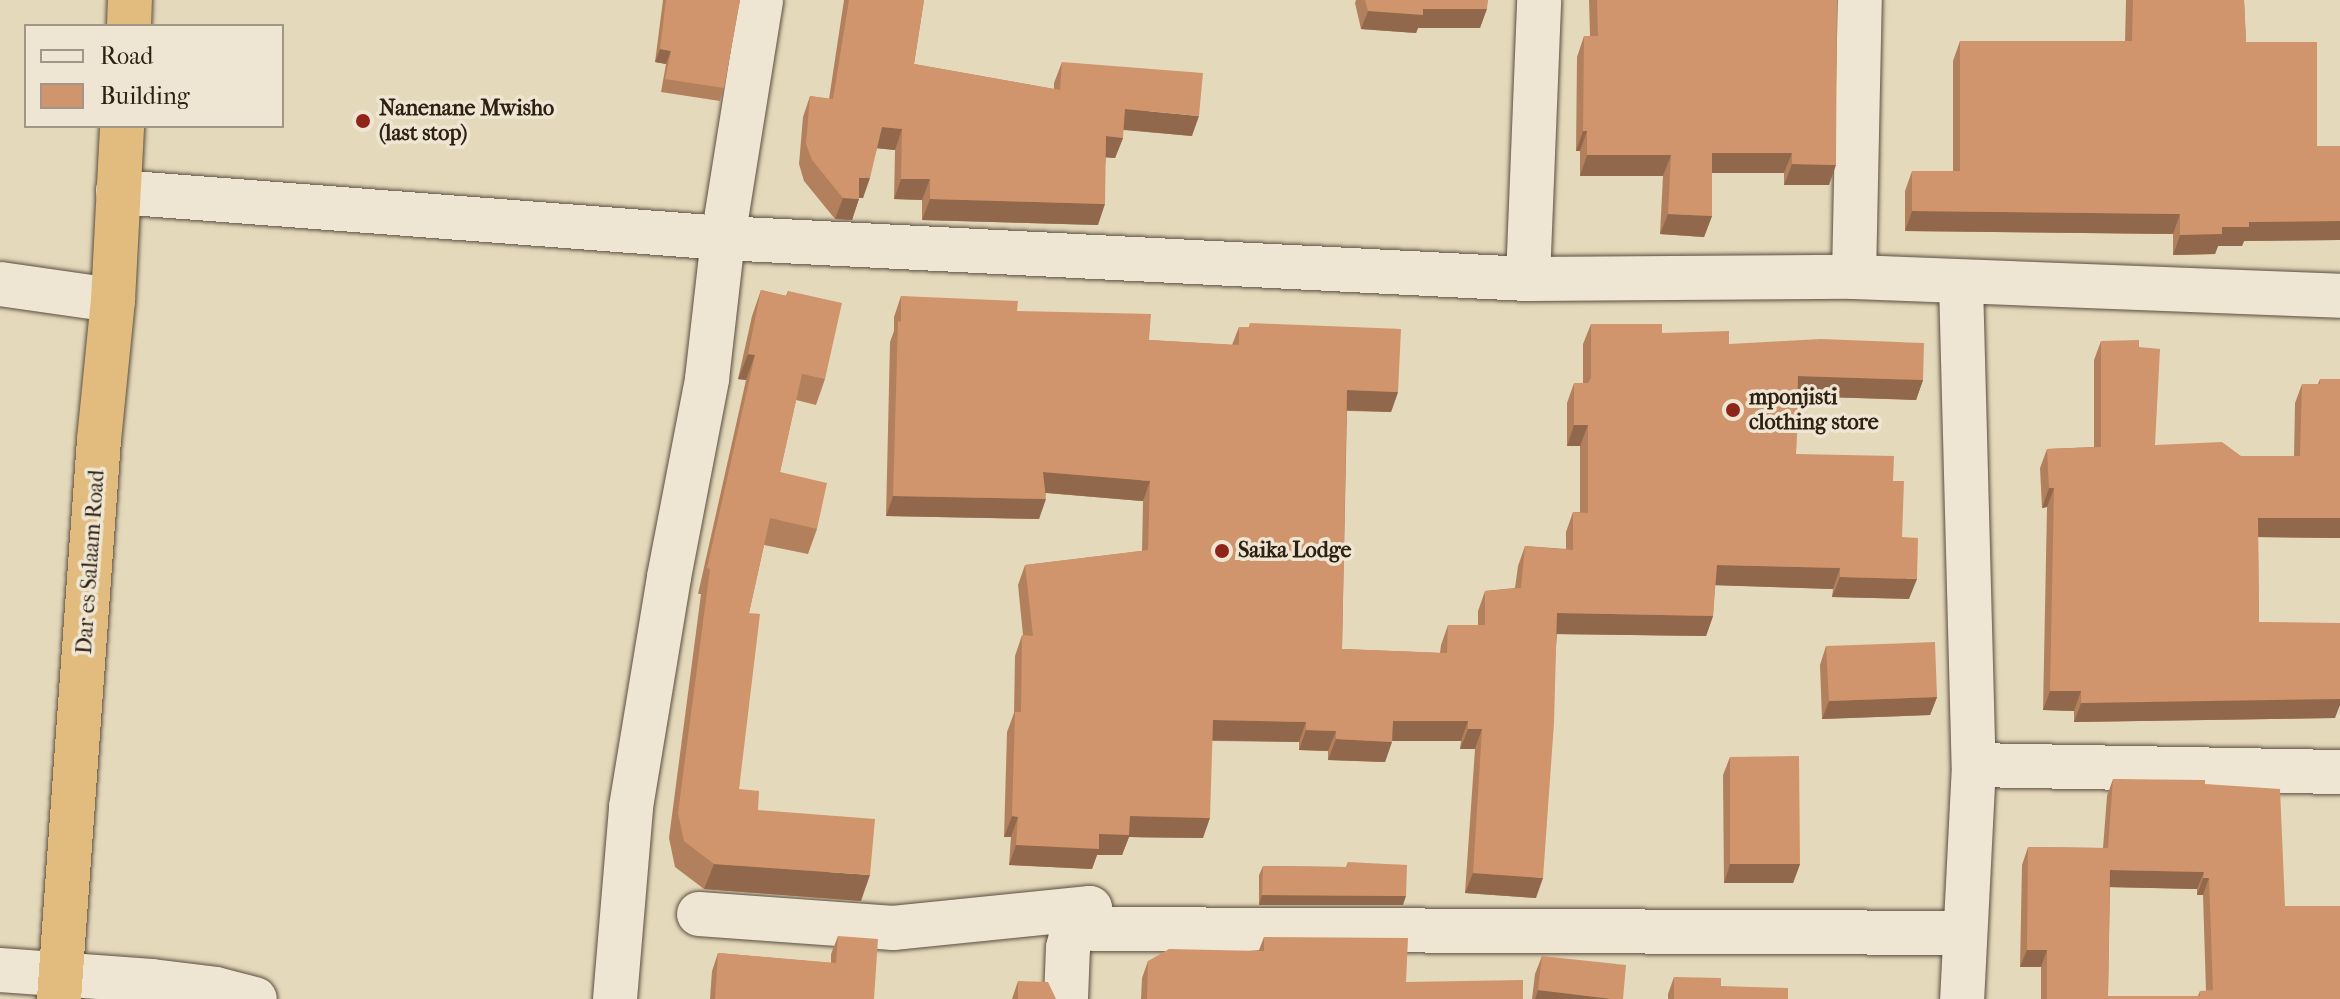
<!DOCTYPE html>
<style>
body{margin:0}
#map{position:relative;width:2340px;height:999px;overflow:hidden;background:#e5d9bc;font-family:"IM FELL French Canon",serif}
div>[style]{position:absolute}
.roads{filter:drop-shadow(0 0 2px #5c4e3e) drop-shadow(0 0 2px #5c4e3e)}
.minor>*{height:44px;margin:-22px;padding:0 22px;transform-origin:22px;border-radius:22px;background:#eee6d3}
.tertiary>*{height:44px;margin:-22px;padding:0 22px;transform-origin:22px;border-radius:22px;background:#eee6d3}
.trunk>*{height:44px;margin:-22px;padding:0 22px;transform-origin:22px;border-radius:22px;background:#e2bc7e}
.wall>*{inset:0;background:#b3805d}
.shaded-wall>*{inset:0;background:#92684c}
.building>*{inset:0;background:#d0956c}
.dots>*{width:22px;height:22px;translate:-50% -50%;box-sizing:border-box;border:4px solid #eee6d3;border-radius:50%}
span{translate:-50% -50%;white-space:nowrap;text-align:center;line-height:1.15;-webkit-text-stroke:7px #eee6d3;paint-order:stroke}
.poi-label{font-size:22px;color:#2f2014;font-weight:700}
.left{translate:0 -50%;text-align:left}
.street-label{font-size:22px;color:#2f2014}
.legend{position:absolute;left:24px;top:24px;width:260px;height:104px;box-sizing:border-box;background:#eee6d3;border:2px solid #a29787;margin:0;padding:10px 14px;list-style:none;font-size:24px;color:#2f2014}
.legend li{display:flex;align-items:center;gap:16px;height:40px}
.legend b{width:40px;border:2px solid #a29787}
</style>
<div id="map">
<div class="roads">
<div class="minor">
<div style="left:1854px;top:277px;width:277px;rotate:-88.8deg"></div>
<div style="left:1528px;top:279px;width:279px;rotate:-87.7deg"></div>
<div style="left:1961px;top:283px;width:482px;rotate:88.5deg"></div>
<div style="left:1974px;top:765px;width:234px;rotate:92.9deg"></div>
<div style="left:0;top:284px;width:114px;rotate:8.1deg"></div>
<div style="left:1974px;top:765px;width:366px;rotate:1.1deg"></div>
<div style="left:699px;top:914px;width:195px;rotate:4.1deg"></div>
<div style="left:893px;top:928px;width:198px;rotate:-5.8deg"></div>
<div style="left:1090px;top:908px;width:21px;rotate:79deg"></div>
<div style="left:1094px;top:929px;width:869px;rotate:0.26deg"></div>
<div style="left:0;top:970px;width:152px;rotate:4.1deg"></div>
<div style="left:152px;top:981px;width:64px;rotate:7.1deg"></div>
<div style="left:216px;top:989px;width:40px;rotate:14.4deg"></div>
<div style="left:615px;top:999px;width:193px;rotate:-85.2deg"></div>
<div style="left:631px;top:807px;width:233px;rotate:-80.6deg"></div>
<div style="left:669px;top:577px;width:202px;rotate:-79.1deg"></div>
<div style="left:707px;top:379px;width:142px;rotate:-83.5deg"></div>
<div style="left:723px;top:238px;width:241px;rotate:-80.9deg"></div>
<div style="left:1066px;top:999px;width:51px;rotate:-87.8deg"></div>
<div style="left:1068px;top:948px;width:37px;rotate:-76deg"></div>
</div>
<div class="tertiary">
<div style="left:118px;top:192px;width:607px;rotate:4.35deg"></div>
<div style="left:723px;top:238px;width:806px;rotate:2.92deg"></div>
<div style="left:1528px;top:279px;width:326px;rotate:-0.4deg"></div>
<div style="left:1854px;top:277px;width:486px;rotate:2.2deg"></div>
</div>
<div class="trunk">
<div style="left:129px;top:26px;width:26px;rotate:-88deg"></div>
<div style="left:59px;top:999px;width:560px;rotate:-85.91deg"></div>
<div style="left:99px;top:440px;width:141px;rotate:-84.3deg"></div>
<div style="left:113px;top:300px;width:174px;rotate:-87deg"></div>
</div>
</div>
<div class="wall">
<div style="clip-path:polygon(663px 0,740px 0,724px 88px,720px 101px,661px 92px,666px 64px,655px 62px)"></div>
<div style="clip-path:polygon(844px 0,924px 0,914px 64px,1054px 89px,1054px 83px,1062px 62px,1192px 136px,1123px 130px,1123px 138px,1115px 158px,1106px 157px,1098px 225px,922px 220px,922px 200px,894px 199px,895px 150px,877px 148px,863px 198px,859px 198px,852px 220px,835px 219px,804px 181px,799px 164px,803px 117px,810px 96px,829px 99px)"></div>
<div style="clip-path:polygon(1356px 0,1488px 0,1480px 28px,1418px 28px,1416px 33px,1361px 29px,1355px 3px)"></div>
<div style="clip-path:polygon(1589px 0,1837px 0,1829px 185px,1784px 185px,1784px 173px,1712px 173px,1712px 216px,1704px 237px,1660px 234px,1663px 176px,1580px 176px,1580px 151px,1576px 151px,1577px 57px,1584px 36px,1590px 36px)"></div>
<div style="clip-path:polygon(2126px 0,2244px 0,2246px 42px,2317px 146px,2340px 146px,2340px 240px,2244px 241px,2242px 246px,2218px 246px,2215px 254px,2173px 255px,2173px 234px,1905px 231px,1905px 191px,1912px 171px,1953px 171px,1953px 61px,1960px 41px,2125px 41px)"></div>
<div style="clip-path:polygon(761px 290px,786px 296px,788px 291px,825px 379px,816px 405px,796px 400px,780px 472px,817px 529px,808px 554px,764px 545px,749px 613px,739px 789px,758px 810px,861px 901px,704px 889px,675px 867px,669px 838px,701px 594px,698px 594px,746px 380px,738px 379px,752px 316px)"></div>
<div style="clip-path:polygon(901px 296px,1017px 311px,1149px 340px,1232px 345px,1239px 327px,1249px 327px,1250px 323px,1398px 392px,1391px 412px,1347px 411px,1342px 649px,1440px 653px,1441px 645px,1448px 625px,1478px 625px,1478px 611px,1485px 591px,1515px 588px,1518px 566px,1525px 546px,1566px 549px,1566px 532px,1573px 512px,1580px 512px,1580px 446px,1567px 446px,1567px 403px,1574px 383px,1583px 383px,1583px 344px,1591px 324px,1662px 333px,1923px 380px,1916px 400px,1798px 396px,1796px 454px,1893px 481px,1909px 599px,1832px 597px,1833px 589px,1715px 585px,1713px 616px,1706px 636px,1557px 634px,1536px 898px,1465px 893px,1475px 749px,1460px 749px,1461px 741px,1392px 741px,1385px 762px,1328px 760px,1328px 751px,1299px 750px,1299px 742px,1212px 741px,1203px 838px,1129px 837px,1122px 855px,1097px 855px,1092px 869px,1009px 865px,1011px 837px,1004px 837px,1007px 732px,1014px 713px,1015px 656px,1022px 635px,1023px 635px,1018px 585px,1025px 565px,1142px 551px,1143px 501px,1046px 493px,1039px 519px,886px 516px,890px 342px,894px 331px,894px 317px)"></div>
<div style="clip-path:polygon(2101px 341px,2139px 347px,2155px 445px,2241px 456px,2294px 456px,2295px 403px,2302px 384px,2318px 384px,2320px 379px,2340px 379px,2340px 538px,2258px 537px,2259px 622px,2335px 718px,2074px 722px,2074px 711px,2043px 710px,2047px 507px,2042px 508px,2040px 468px,2047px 449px,2094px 447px,2094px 360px)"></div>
<div style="clip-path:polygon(1826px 646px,1937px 697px,1930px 715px,1822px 719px,1820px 665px)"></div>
<div style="clip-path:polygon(1730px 757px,1800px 864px,1793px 883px,1724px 883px,1723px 775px)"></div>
<div style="clip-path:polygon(evenodd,2113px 779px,2205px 784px,2285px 906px,2340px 999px,2041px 999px,2041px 967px,2020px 967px,2022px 865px,2028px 847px,2103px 848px,2107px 796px,2113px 779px,2110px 887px,2197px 889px,2197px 895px,2203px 895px,2206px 991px,2200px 991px,2198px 996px,2108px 996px,2110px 887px)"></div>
<div style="clip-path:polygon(1348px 862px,1403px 905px,1259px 905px,1259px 875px,1263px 866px,1346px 867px)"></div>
<div style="clip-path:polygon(838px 936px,874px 999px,710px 999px,712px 971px,718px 953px,831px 963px,831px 954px)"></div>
<div style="clip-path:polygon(1264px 937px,1406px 982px,1523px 999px,1141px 999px,1142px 978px,1148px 961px,1259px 950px)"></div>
<div style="clip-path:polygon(1542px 956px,1623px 999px,1532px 999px,1535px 974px)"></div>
<div style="clip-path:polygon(1674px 977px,1721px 986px,1788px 999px,1668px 999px,1668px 994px)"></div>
<div style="clip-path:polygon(1018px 981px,1056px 999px,1012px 999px)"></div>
</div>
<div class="shaded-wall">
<div style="clip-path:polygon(1423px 9px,1487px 9px,1480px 28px,1418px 28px,1416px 33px,1361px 29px,1368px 11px)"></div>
<div style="clip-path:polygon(660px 49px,671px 51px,666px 64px,655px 62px)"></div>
<div style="clip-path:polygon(1125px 109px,1199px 116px,1192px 136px,1117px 129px)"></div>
<div style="clip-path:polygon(882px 127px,902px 129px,895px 150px,874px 148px)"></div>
<div style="clip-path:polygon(1583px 131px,1587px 131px,1580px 151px,1576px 151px)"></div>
<div style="clip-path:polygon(1106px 136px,1123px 138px,1115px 158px,1099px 157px)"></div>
<div style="clip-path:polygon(1712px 153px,1792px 153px,1784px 173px,1705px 173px)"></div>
<div style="clip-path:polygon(1587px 155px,1671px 155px,1663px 176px,1580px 176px)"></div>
<div style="clip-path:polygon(1792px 164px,1836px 165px,1829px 185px,1784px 185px)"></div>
<div style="clip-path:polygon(859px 178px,870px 178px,863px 198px,852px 198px)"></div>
<div style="clip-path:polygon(901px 179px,930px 179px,922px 200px,894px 199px)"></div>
<div style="clip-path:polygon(843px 198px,859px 199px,852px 220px,835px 219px)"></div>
<div style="clip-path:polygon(930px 199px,1105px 204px,1098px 225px,922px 220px)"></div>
<div style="clip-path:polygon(1912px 211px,2180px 214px,2173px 234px,1905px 231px)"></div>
<div style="clip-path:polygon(1668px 214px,1712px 216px,1704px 237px,1660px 234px)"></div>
<div style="clip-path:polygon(2340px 221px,2340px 240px,2244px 241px,2242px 246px,2218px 246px,2215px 254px,2173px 255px,2180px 235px,2249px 222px)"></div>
<div style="clip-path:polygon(748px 354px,755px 355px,746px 380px,738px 379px)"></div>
<div style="clip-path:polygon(1798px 376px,1923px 380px,1916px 400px,1791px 396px)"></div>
<div style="clip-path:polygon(1347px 390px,1398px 392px,1391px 412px,1340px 410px)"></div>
<div style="clip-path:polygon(1574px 425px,1588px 425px,1580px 446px,1567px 446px)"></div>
<div style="clip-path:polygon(1043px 472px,1150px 481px,1143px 501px,1036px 492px)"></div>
<div style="clip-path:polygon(2049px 488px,2054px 488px,2047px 507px,2042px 508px)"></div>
<div style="clip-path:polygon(893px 496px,1046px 499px,1039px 519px,886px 516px)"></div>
<div style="clip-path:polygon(2258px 518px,2340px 518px,2340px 538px,2251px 537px)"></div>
<div style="clip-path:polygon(1717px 565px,1840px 568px,1833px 589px,1709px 585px)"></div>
<div style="clip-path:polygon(1840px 577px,1917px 579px,1909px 599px,1832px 597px)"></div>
<div style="clip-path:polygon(1557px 613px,1713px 616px,1706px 636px,1550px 634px)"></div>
<div style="clip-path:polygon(2340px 690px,2340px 705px,2335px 718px,2074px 722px,2081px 703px)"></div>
<div style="clip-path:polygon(2050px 691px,2081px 691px,2074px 711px,2043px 710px)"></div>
<div style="clip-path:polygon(1937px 697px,1930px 715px,1822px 719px,1829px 701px)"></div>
<div style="clip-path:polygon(1213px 720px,1306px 722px,1299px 742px,1205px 740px)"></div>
<div style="clip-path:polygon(1393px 721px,1468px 721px,1461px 741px,1386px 741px)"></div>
<div style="clip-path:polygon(1468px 729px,1482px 729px,1475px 749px,1460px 749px)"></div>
<div style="clip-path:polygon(1306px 730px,1336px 731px,1328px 751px,1299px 750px)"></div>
<div style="clip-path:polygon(1336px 739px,1392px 742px,1385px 762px,1328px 760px)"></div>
<div style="clip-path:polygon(1012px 816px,1018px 817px,1011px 837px,1004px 837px)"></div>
<div style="clip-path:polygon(1130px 816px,1210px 818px,1203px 838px,1129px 837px,1122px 855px,1097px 855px,1092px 869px,1009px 865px,1016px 845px,1099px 834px)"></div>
<div style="clip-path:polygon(714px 864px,870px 875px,861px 901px,704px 889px)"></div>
<div style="clip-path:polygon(1730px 864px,1800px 864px,1793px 883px,1724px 883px)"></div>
<div style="clip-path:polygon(2110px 870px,2204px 872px,2197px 889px,2104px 887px)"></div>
<div style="clip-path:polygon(1473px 873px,1543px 878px,1536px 898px,1465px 893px)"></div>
<div style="clip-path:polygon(2203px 878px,2209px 878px,2203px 895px,2197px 895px)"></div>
<div style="clip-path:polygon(1262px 895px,1406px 896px,1403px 905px,1259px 905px)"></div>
<div style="clip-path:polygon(2027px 950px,2047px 950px,2041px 967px,2020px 967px)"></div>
<div style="clip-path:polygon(1538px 990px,1612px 999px,1535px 999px)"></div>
</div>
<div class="building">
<div style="clip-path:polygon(666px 0,740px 0,724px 88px,665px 79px,671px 51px,660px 49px)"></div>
<div style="clip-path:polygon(849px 0,924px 0,914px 64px,1060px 90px,1062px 62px,1203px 73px,1199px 116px,1125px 109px,1123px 138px,1106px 136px,1105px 204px,930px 199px,930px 179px,901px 179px,902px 129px,882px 127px,870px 178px,859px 178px,859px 199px,843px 198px,812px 160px,806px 144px,810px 96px,833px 99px)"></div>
<div style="clip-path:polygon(1365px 0,1488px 0,1487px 9px,1423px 9px,1423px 15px,1368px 11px)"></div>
<div style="clip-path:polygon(1597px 0,1837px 0,1836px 165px,1792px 164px,1792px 153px,1712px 153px,1712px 216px,1668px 214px,1671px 155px,1587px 155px,1587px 131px,1583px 131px,1584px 36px,1598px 36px)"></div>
<div style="clip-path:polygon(2133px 0,2244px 0,2246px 42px,2317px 42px,2317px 146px,2340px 146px,2340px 221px,2249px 222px,2249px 227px,2222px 227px,2222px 234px,2180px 235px,2180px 214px,1912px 211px,1912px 171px,1960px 171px,1960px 41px,2132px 41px)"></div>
<div style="clip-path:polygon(761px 290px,787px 296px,788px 291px,842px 303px,825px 379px,802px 374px,780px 472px,827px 483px,817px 529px,770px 518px,749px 613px,760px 614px,739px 789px,759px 791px,758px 810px,875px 819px,870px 875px,714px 864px,684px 841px,678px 813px,710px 569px,707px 568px,755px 355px,748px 354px)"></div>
<div style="clip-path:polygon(901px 296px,1018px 301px,1017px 311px,1151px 314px,1149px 340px,1239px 345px,1239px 327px,1250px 327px,1250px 323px,1401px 329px,1398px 392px,1347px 390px,1342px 649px,1447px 653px,1448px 625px,1485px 625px,1485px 591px,1521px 588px,1525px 546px,1573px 550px,1573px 512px,1588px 513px,1588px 425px,1574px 425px,1574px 383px,1588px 383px,1591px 378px,1591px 324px,1662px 324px,1662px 333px,1729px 331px,1729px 344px,1821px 339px,1924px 343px,1923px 380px,1798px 376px,1796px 454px,1894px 456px,1893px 481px,1904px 481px,1902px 537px,1918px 538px,1917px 579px,1840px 577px,1840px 568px,1717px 565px,1713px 616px,1557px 613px,1554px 723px,1543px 878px,1473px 873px,1482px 729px,1468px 729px,1468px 721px,1393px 721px,1392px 742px,1336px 739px,1336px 731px,1306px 730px,1306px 722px,1213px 720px,1210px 818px,1130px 816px,1129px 835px,1099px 834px,1099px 849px,1016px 845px,1018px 817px,1012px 816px,1015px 712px,1021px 712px,1022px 635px,1033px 636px,1025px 565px,1148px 550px,1150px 481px,1043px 472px,1046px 499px,893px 496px,898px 321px,901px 322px)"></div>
<div style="clip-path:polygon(2139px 340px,2139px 347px,2160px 349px,2155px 445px,2222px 442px,2241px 456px,2300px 456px,2302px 384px,2320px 384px,2320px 379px,2340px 379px,2340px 518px,2258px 518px,2259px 622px,2340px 623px,2340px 699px,2081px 703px,2081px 691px,2050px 691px,2054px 488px,2049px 488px,2047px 449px,2101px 447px,2101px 341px)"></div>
<div style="clip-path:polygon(1935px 642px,1937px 697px,1829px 701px,1826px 646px)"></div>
<div style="clip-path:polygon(1799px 756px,1800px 864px,1730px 864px,1730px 757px)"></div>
<div style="clip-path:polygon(evenodd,2113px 779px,2205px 780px,2205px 784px,2280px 789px,2285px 906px,2340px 906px,2340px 999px,2047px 999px,2047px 950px,2027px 950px,2028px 847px,2108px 848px,2113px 779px,2110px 870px,2204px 872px,2203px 878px,2209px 878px,2213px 990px,2200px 991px,2200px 996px,2108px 996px,2110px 870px)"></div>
<div style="clip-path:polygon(1348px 862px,1407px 865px,1406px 896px,1262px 895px,1263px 866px,1347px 867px)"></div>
<div style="clip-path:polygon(838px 936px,878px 939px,874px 999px,715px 999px,718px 953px,836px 963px)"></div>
<div style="clip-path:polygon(1264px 937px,1408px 938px,1406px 982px,1523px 980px,1523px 999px,1147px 999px,1148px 961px,1169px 949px,1264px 951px)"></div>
<div style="clip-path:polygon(1542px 956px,1626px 965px,1623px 999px,1612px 999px,1538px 990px)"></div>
<div style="clip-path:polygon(1674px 977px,1721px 978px,1721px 986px,1788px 988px,1788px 999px,1674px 999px)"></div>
<div style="clip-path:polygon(1018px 981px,1048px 982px,1056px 999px,1018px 999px)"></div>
</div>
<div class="dots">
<div style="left:363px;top:121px;background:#8f2418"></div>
<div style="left:1733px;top:410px;background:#8f2418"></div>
<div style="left:1222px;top:551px;background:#8f2418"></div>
</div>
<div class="poi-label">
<span class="left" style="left:379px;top:121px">Nanenane Mwisho<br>(last stop)</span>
<span class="left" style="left:1749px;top:410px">mponjisti<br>clothing store</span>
<span class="left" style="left:1238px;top:551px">Saika Lodge</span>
</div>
<div class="street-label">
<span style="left:91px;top:562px;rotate:-86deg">Dar es Salaam Road</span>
</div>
<ul class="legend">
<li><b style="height:10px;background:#eee6d3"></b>Road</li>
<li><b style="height:22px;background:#d0956c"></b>Building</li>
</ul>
</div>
